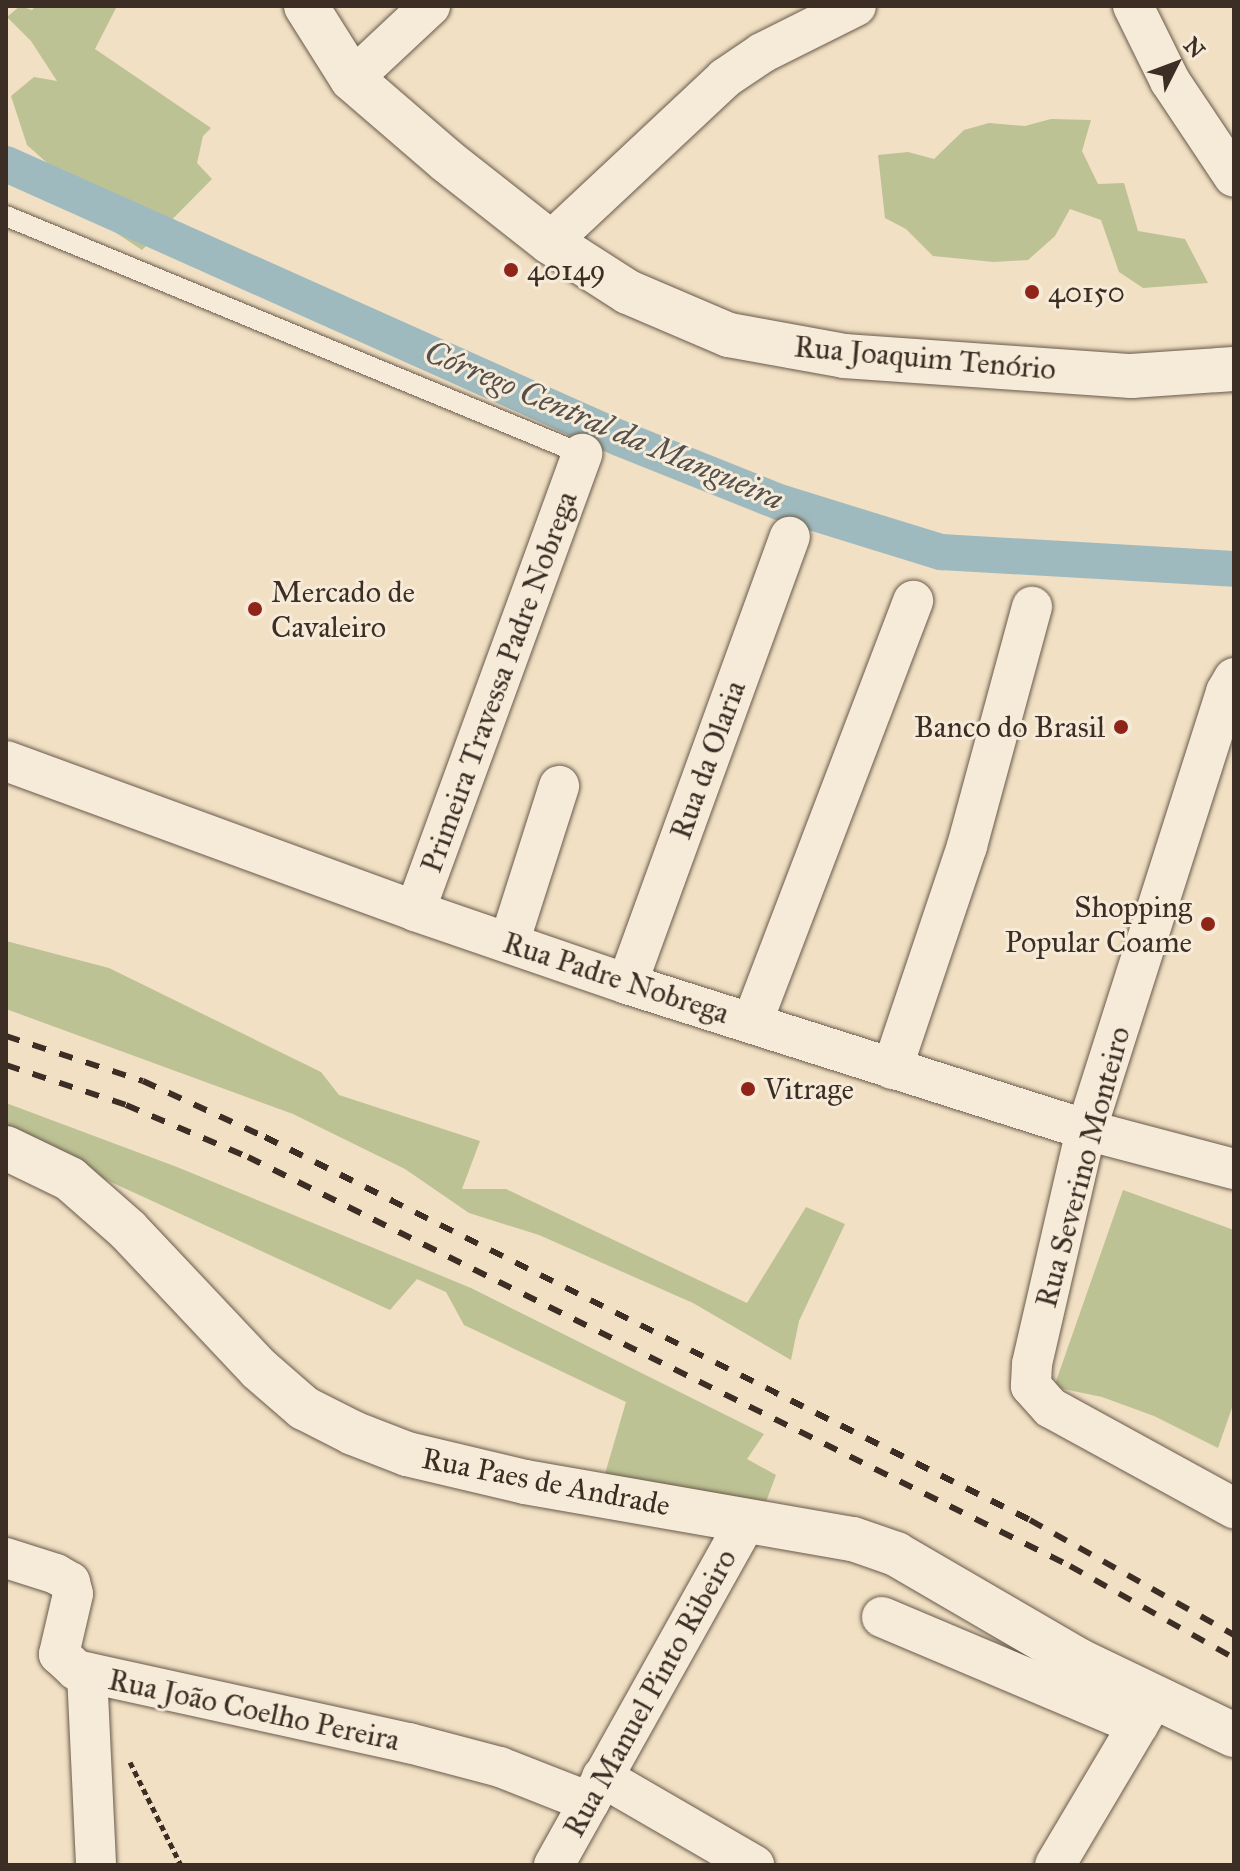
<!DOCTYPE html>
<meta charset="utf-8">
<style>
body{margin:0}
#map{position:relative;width:1240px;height:1871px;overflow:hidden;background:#f1e0c3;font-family:"IM FELL Great Primer",serif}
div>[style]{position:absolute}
.green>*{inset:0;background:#bcc293}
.canal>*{height:36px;margin:-18px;padding:0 18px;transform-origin:18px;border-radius:18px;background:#9fbabe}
.path>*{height:5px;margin-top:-2.5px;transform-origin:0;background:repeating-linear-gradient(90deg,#3c2d25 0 6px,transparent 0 10px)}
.roads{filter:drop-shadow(0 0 2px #695a4c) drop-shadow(0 0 2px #695a4c)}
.service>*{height:20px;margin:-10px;padding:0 10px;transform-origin:10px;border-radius:10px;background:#f6ebd8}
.minor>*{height:40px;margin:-20px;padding:0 20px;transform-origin:20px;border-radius:20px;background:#f6ebd8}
.tertiary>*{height:44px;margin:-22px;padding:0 22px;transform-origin:22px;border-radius:22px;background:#f6ebd8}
.rail>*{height:6px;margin-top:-3px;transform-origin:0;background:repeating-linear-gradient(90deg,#3c2d25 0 14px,transparent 0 28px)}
.dots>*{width:22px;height:22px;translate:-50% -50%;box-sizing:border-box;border:4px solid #f6ebd8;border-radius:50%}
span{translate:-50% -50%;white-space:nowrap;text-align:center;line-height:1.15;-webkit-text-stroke:6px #f6ebd8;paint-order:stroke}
.poi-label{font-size:30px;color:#3c2d25}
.left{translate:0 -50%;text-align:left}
.right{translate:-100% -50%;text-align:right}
.street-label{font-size:30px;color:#3c2d25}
.water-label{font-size:32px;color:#55504b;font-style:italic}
.frame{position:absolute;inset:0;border:8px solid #3c2d25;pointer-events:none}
.north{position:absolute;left:1136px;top:24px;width:80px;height:80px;-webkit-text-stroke:6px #f6ebd8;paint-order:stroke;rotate:48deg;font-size:22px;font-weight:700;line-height:32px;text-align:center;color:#3c2d25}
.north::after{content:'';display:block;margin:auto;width:28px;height:36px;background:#3c2d25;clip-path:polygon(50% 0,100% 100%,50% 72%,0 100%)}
</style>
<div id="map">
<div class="green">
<div style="clip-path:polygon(20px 6px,32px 10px,36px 6px,117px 6px,95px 49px,211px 128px,203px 136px,197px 163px,212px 179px,142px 250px,80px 209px,55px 170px,27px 145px,11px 96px,34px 77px,57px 81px,31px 41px,7px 17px)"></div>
<div style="clip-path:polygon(1051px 119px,1091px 120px,1082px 151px,1098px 184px,1124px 183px,1138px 231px,1185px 239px,1208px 283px,1143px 288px,1119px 272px,1101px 220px,1070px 209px,1055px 236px,1028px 260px,994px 262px,933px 256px,906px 229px,885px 218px,878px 155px,908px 152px,934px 159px,964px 130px,989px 123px,1025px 126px)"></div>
<div style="clip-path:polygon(6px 941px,109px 968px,321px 1072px,339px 1095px,480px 1141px,462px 1189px,506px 1189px,747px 1303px,806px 1207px,845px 1224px,799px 1321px,791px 1360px,693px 1303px,539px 1235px,469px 1213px,405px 1169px,293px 1114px,6px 1009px)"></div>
<div style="clip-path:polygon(6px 1103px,177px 1167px,471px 1288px,764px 1434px,747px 1459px,776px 1475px,763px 1510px,602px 1484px,626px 1402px,464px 1325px,446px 1292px,417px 1279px,390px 1310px,6px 1134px)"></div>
<div style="clip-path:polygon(1123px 1190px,1234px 1230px,1234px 1402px,1218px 1448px,1154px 1416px,1102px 1397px,1054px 1387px)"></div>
</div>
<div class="canal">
<div style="left:6px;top:164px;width:671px;rotate:24.08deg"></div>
<div style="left:619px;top:438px;width:172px;rotate:21.8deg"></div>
<div style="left:779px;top:502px;width:170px;rotate:17.2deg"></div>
<div style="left:941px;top:552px;width:293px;rotate:3.3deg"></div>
</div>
<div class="path">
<div style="left:130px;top:1762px;width:115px;rotate:63.7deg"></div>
</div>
<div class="roads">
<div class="service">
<div style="left:6px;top:216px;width:623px;rotate:22.45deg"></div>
</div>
<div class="minor">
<div style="left:1133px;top:6px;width:84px;rotate:63.7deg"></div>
<div style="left:1170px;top:81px;width:115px;rotate:56.3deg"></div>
<div style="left:352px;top:79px;width:107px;rotate:-43.1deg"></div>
<div style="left:550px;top:242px;width:240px;rotate:-43.1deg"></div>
<div style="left:725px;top:78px;width:45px;rotate:-34deg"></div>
<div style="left:762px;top:53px;width:105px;rotate:-26.6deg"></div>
<div style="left:1234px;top:678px;width:16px;rotate:120deg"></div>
<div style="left:1226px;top:692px;width:460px;rotate:107.7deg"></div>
<div style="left:1086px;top:1130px;width:240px;rotate:103deg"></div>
<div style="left:1032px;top:1364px;width:22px;rotate:93deg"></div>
<div style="left:1031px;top:1386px;width:30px;rotate:48deg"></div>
<div style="left:1051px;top:1408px;width:209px;rotate:28.7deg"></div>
<div style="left:6px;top:761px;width:436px;rotate:20.1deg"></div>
<div style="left:415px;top:911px;width:224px;rotate:19deg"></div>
<div style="left:627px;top:984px;width:482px;rotate:17.6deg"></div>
<div style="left:1086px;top:1130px;width:153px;rotate:14.8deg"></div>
<div style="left:415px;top:911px;width:487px;rotate:-69.9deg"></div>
<div style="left:509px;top:943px;width:165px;rotate:-72.3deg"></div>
<div style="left:627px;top:984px;width:476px;rotate:-70deg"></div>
<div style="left:752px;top:1023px;width:452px;rotate:-69.1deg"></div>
<div style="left:892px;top:1069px;width:235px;rotate:-71.4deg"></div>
<div style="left:967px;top:846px;width:248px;rotate:-74.8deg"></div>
<div style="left:6px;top:1558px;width:52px;rotate:17.7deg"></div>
<div style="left:56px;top:1574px;width:16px;rotate:30deg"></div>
<div style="left:70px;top:1582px;width:12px;rotate:76deg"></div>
<div style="left:73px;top:1594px;width:62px;rotate:103.1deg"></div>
<div style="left:59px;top:1654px;width:23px;rotate:43deg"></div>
<div style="left:76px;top:1670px;width:341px;rotate:12.4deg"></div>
<div style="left:409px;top:1743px;width:94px;rotate:14.8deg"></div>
<div style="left:500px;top:1767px;width:96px;rotate:21.5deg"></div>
<div style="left:882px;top:1617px;width:278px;rotate:22.9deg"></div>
<div style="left:87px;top:1673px;width:192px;rotate:87.3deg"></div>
<div style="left:602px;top:1777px;width:176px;rotate:30.1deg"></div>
<div style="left:554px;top:1865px;width:394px;rotate:-60.8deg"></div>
<div style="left:1055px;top:1865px;width:188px;rotate:-59.3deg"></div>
</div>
<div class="tertiary">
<div style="left:306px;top:6px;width:86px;rotate:57.8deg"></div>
<div style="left:352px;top:79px;width:125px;rotate:40.8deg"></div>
<div style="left:447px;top:161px;width:131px;rotate:38.2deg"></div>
<div style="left:550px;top:242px;width:93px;rotate:32.7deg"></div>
<div style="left:628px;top:292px;width:110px;rotate:23.1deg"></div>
<div style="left:729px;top:335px;width:117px;rotate:10.3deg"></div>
<div style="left:844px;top:356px;width:288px;rotate:4deg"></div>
<div style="left:1131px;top:376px;width:103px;rotate:-3.9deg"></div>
<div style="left:6px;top:1148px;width:71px;rotate:25.8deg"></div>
<div style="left:70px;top:1179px;width:77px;rotate:41.3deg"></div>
<div style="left:128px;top:1230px;width:191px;rotate:46.7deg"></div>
<div style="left:259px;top:1369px;width:60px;rotate:40.9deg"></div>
<div style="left:304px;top:1408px;width:55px;rotate:27deg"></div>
<div style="left:353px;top:1433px;width:58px;rotate:21.3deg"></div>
<div style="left:407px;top:1454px;width:121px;rotate:13.3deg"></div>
<div style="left:525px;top:1482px;width:333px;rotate:9.9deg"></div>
<div style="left:853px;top:1539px;width:46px;rotate:19.2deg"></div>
<div style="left:896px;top:1554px;width:213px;rotate:30.2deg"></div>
<div style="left:1080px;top:1661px;width:171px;rotate:25.7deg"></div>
</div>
</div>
<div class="rail">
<div style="left:6px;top:1036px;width:144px;rotate:18.2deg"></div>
<div style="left:143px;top:1081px;width:134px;rotate:24.7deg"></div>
<div style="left:265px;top:1137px;width:856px;rotate:26.6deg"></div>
<div style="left:1030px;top:1520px;width:234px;rotate:29.4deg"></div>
<div style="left:6px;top:1065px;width:126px;rotate:18.4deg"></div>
<div style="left:126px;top:1105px;width:133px;rotate:23.1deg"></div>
<div style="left:248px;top:1157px;width:918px;rotate:26.45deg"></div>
<div style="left:1070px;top:1566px;width:188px;rotate:29.3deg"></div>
</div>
<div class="dots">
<div style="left:511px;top:270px;background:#8f2418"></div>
<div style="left:1032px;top:292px;background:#8f2418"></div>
<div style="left:255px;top:609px;background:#8f2418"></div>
<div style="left:1121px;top:727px;background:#8f2418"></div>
<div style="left:1208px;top:924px;background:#8f2418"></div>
<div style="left:748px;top:1089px;background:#8f2418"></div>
</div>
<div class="poi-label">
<span class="left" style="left:527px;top:270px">40149</span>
<span class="left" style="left:1048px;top:292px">40150</span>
<span class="left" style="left:271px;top:609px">Mercado de<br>Cavaleiro</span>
<span class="right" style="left:1105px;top:727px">Banco do Brasil</span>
<span class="right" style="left:1192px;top:924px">Shopping<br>Popular Coame</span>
<span class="left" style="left:764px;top:1089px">Vitrage</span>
</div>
<div class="street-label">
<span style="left:925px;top:358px;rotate:5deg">Rua Joaquim Tenório</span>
<span style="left:499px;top:682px;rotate:-70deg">Primeira Travessa Padre Nobrega</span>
<span style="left:708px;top:760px;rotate:-70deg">Rua da Olaria</span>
<span style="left:616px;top:978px;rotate:18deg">Rua Padre Nobrega</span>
<span style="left:1083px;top:1167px;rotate:-75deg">Rua Severino Monteiro</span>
<span style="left:546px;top:1482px;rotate:11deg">Rua Paes de Andrade</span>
<span style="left:650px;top:1693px;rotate:-61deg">Rua Manuel Pinto Ribeiro</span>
<span style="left:254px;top:1710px;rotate:12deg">Rua João Coelho Pereira</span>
</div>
<div class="water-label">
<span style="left:604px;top:426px;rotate:23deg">Córrego Central da Mangueira</span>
</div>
<div class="frame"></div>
<div class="north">N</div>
</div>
